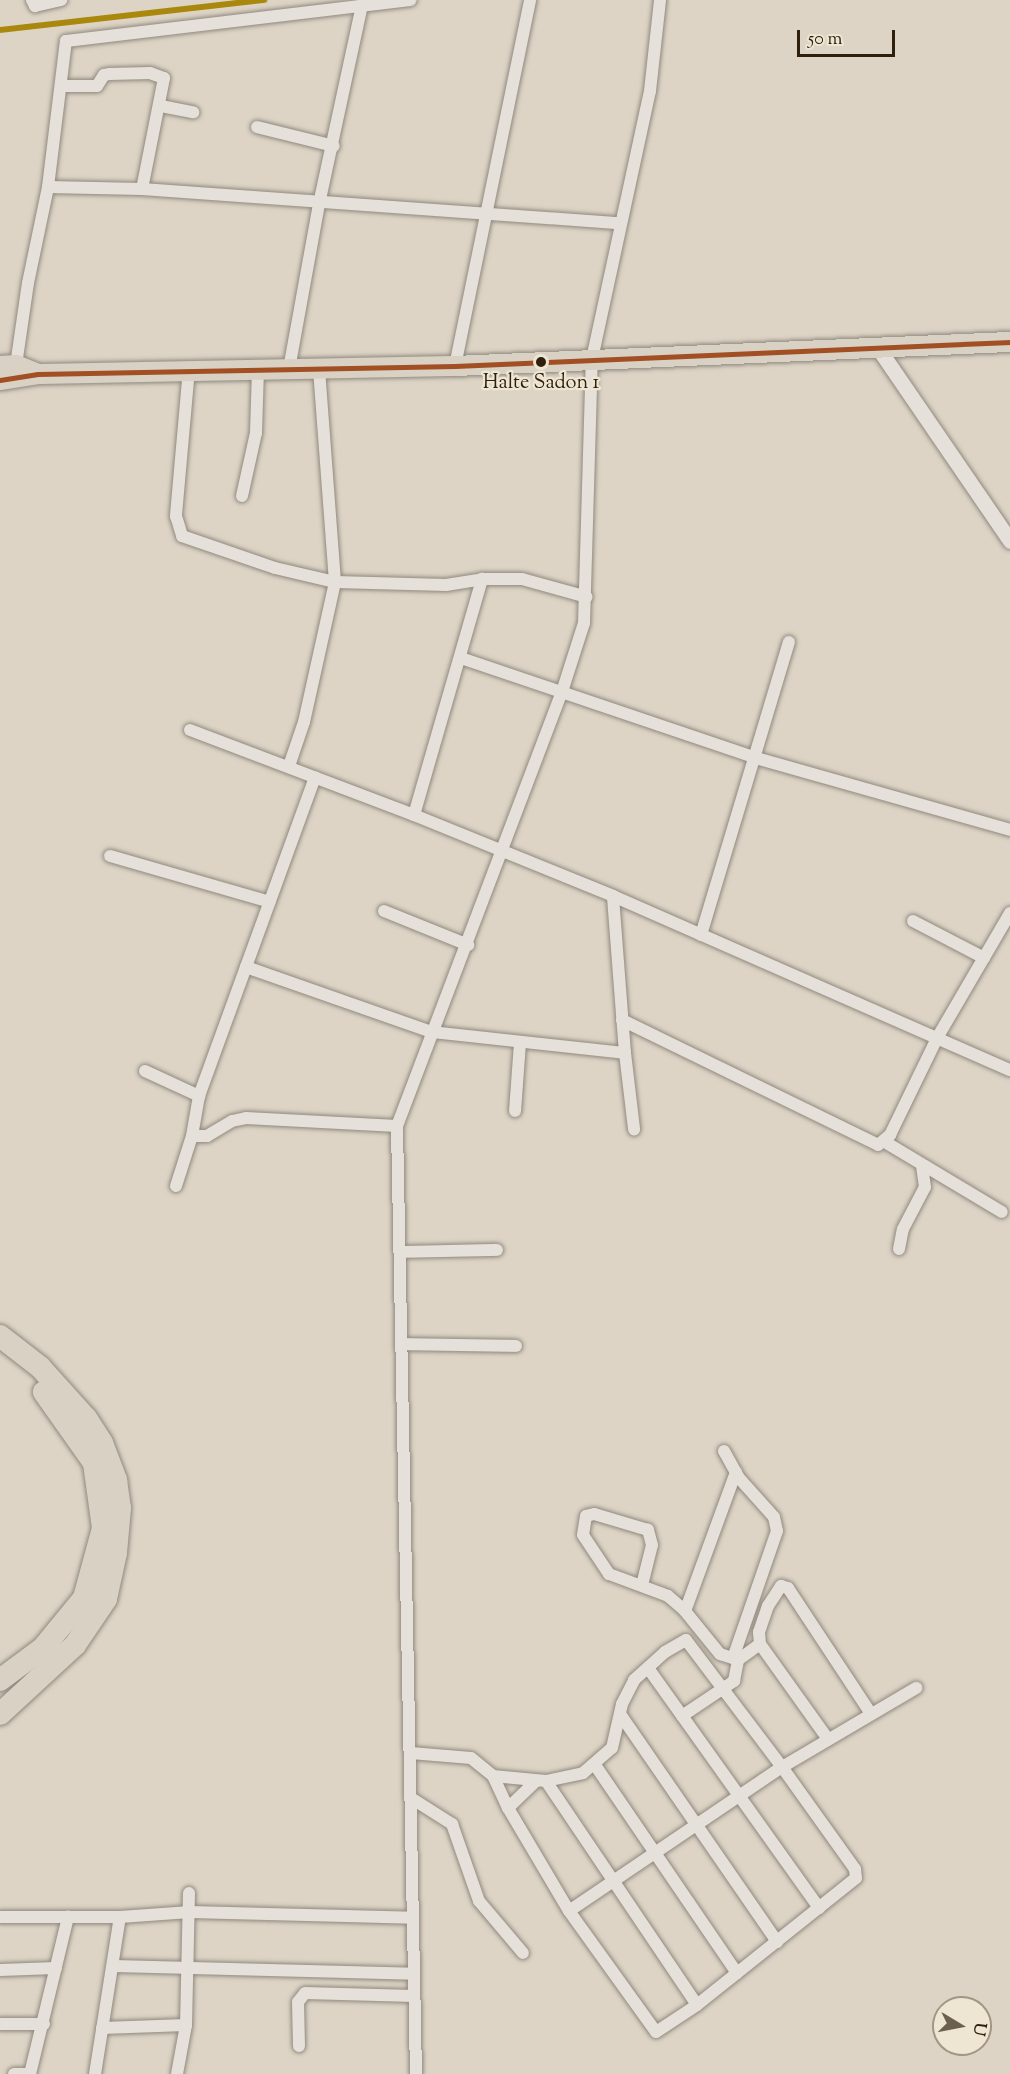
<!DOCTYPE html>
<style>
body{margin:0}
#map{position:relative;width:1010px;height:2074px;overflow:hidden;background:#ddd4c6;font-family:"Sorts Mill Goudy",serif}
div>[style]{position:absolute}
.roads{filter:drop-shadow(0 0 2px #90897e) drop-shadow(0 0 2px #90897e)}
.minor>*{height:12px;margin:-6px;padding:0 6px;transform-origin:6px;border-radius:6px;background:#e5e0d9}
.tertiary>*{height:15px;margin:-7.5px;padding:0 7.5px;transform-origin:7.5px;border-radius:7.5px;background:#e5e0d9}
.primary>*{height:20px;margin:-10px;padding:0 10px;transform-origin:10px;border-radius:10px;background:#d9d1c4}
.motorway>*{height:22px;margin:-11px;padding:0 11px;transform-origin:11px;border-radius:11px;background:#d9d1c4}
.bus-1>*{height:4.5px;margin:-2.25px;padding:0 2.25px;transform-origin:2.25px;border-radius:2.25px;background:#a14f23}
.rail-1>*{height:6px;margin:-3px;padding:0 3px;transform-origin:3px;border-radius:3px;background:#aa880d}
.dots>*{width:16px;height:16px;translate:-50% -50%;box-sizing:border-box;border:3px solid #efe5d3;border-radius:50%}
span{translate:-50% -50%;white-space:nowrap;text-align:center;line-height:1.15;-webkit-text-stroke:4.5px #efe5d3;paint-order:stroke}
.bus-label{font-size:20px;color:#2e200d}
.north{position:absolute;left:932px;top:1996px;width:60px;height:60px;box-sizing:border-box;background:#efe5d3;border:2px solid #a29684;border-radius:50%;rotate:100deg;font-size:16px;font-weight:700;line-height:24px;text-align:center;color:#2e200d}
.north::after{content:'';display:block;margin:auto;width:21px;height:27px;background:#6b5f4e;clip-path:polygon(50% 0,100% 100%,50% 72%,0 100%)}
.scale{position:absolute;left:797px;top:30px;width:98px;height:27px;box-sizing:border-box;border:3px solid #2e200d;border-top:0;padding-left:8px;font-size:18px;line-height:21px;white-space:nowrap;color:#2e200d;-webkit-text-stroke:4px #efe5d3;paint-order:stroke}
</style>
<div id="map">
<div class="roads">
<div class="minor">
<div style="left:32px;top:0;width:7px;rotate:63deg"></div>
<div style="left:35px;top:6px;width:27px;rotate:-13deg"></div>
<div style="left:62px;top:86px;width:35px"></div>
<div style="left:97px;top:86px;width:13px;rotate:-58deg"></div>
<div style="left:104px;top:75px;width:5px;rotate:-11deg"></div>
<div style="left:109px;top:74px;width:41px;rotate:-1.4deg"></div>
<div style="left:150px;top:73px;width:15px;rotate:20deg"></div>
<div style="left:164px;top:78px;width:113px;rotate:101.2deg"></div>
<div style="left:161px;top:106px;width:33px;rotate:11deg"></div>
<div style="left:257px;top:127px;width:79px;rotate:13.9deg"></div>
<div style="left:48px;top:187px;width:94px;rotate:1.2deg"></div>
<div style="left:142px;top:189px;width:478px;rotate:4.1deg"></div>
<div style="left:455px;top:366px;width:374px;rotate:-78.4deg"></div>
<div style="left:189px;top:369px;width:148px;rotate:95.1deg"></div>
<div style="left:176px;top:516px;width:21px;rotate:73deg"></div>
<div style="left:182px;top:536px;width:98px;rotate:19deg"></div>
<div style="left:275px;top:568px;width:62px;rotate:13.1deg"></div>
<div style="left:335px;top:582px;width:111px;rotate:1.5deg"></div>
<div style="left:446px;top:585px;width:36px;rotate:-9deg"></div>
<div style="left:482px;top:579px;width:40px"></div>
<div style="left:522px;top:579px;width:67px;rotate:15.5deg"></div>
<div style="left:289px;top:369px;width:168px;rotate:-79.7deg"></div>
<div style="left:319px;top:204px;width:204px;rotate:-77.8deg"></div>
<div style="left:15px;top:372px;width:90px;rotate:-81.7deg"></div>
<div style="left:28px;top:283px;width:98px;rotate:-78.2deg"></div>
<div style="left:48px;top:187px;width:147px;rotate:-83deg"></div>
<div style="left:66px;top:41px;width:347px;rotate:-6.8deg"></div>
<div style="left:242px;top:496px;width:65px;rotate:-77.5deg"></div>
<div style="left:256px;top:433px;width:64px;rotate:-88.2deg"></div>
<div style="left:461px;top:658px;width:311px;rotate:18.7deg"></div>
<div style="left:756px;top:758px;width:264px;rotate:15.8deg"></div>
<div style="left:190px;top:730px;width:240px;rotate:20.8deg"></div>
<div style="left:414px;top:815px;width:215px;rotate:22.1deg"></div>
<div style="left:613px;top:896px;width:433px;rotate:23.7deg"></div>
<div style="left:289px;top:766px;width:46px;rotate:-71.2deg"></div>
<div style="left:304px;top:722px;width:143px;rotate:-77.5deg"></div>
<div style="left:335px;top:582px;width:213px;rotate:-94.3deg"></div>
<div style="left:414px;top:815px;width:246px;rotate:-73.9deg"></div>
<div style="left:110px;top:856px;width:166px;rotate:16deg"></div>
<div style="left:384px;top:911px;width:91px;rotate:22deg"></div>
<div style="left:913px;top:921px;width:80px;rotate:27.5deg"></div>
<div style="left:701px;top:935px;width:306px;rotate:-73.3deg"></div>
<div style="left:246px;top:967px;width:197px;rotate:19.3deg"></div>
<div style="left:432px;top:1032px;width:194px;rotate:6.2deg"></div>
<div style="left:625px;top:1053px;width:157px;rotate:-94.4deg"></div>
<div style="left:622px;top:1020px;width:285px;rotate:26deg"></div>
<div style="left:878px;top:1145px;width:16px;rotate:-40deg"></div>
<div style="left:890px;top:1135px;width:108px;rotate:-64.1deg"></div>
<div style="left:937px;top:1038px;width:145px;rotate:-59.7deg"></div>
<div style="left:625px;top:1053px;width:77px;rotate:83.2deg"></div>
<div style="left:145px;top:1071px;width:60px;rotate:24.8deg"></div>
<div style="left:515px;top:1111px;width:68px;rotate:-85.8deg"></div>
<div style="left:192px;top:1136px;width:15px"></div>
<div style="left:207px;top:1136px;width:29px;rotate:-31deg"></div>
<div style="left:232px;top:1121px;width:14px;rotate:-12deg"></div>
<div style="left:246px;top:1118px;width:151px;rotate:3deg"></div>
<div style="left:885px;top:1142px;width:136px;rotate:30.9deg"></div>
<div style="left:176px;top:1186px;width:52px;rotate:-72.3deg"></div>
<div style="left:192px;top:1136px;width:41px;rotate:-80.1deg"></div>
<div style="left:199px;top:1096px;width:339px;rotate:-70deg"></div>
<div style="left:899px;top:1249px;width:20px;rotate:-79deg"></div>
<div style="left:903px;top:1229px;width:47px;rotate:-62.4deg"></div>
<div style="left:925px;top:1187px;width:22px;rotate:-98deg"></div>
<div style="left:400px;top:1252px;width:97px;rotate:-1.2deg"></div>
<div style="left:402px;top:1344px;width:114px;rotate:1deg"></div>
<div style="left:724px;top:1451px;width:31px;rotate:61deg"></div>
<div style="left:739px;top:1478px;width:52px;rotate:48.1deg"></div>
<div style="left:774px;top:1517px;width:14px;rotate:78deg"></div>
<div style="left:777px;top:1531px;width:134px;rotate:109.1deg"></div>
<div style="left:736px;top:1472px;width:148px;rotate:110.1deg"></div>
<div style="left:685px;top:1611px;width:55px;rotate:50.9deg"></div>
<div style="left:720px;top:1654px;width:19px;rotate:18deg"></div>
<div style="left:642px;top:1585px;width:41px;rotate:-76deg"></div>
<div style="left:652px;top:1545px;width:16px;rotate:-105deg"></div>
<div style="left:648px;top:1530px;width:56px;rotate:-163.5deg"></div>
<div style="left:594px;top:1514px;width:8px;rotate:166deg"></div>
<div style="left:586px;top:1516px;width:19px;rotate:99deg"></div>
<div style="left:583px;top:1535px;width:47px;rotate:56.3deg"></div>
<div style="left:609px;top:1574px;width:63px;rotate:20.4deg"></div>
<div style="left:668px;top:1596px;width:23px;rotate:41deg"></div>
<div style="left:760px;top:1644px;width:12px;rotate:-95deg"></div>
<div style="left:759px;top:1632px;width:28px;rotate:-71deg"></div>
<div style="left:768px;top:1606px;width:24px;rotate:-57deg"></div>
<div style="left:781px;top:1586px;width:7px;rotate:16deg"></div>
<div style="left:788px;top:1588px;width:151px;rotate:56.6deg"></div>
<div style="left:738px;top:1660px;width:27px;rotate:-36deg"></div>
<div style="left:760px;top:1644px;width:117px;rotate:54.4deg"></div>
<div style="left:648px;top:1668px;width:295px;rotate:54.5deg"></div>
<div style="left:620px;top:1714px;width:277px;rotate:55.4deg"></div>
<div style="left:682px;top:1716px;width:63px;rotate:-33.9deg"></div>
<div style="left:734px;top:1681px;width:21px;rotate:-79deg"></div>
<div style="left:411px;top:1753px;width:60px;rotate:4.8deg"></div>
<div style="left:471px;top:1758px;width:28px;rotate:39deg"></div>
<div style="left:493px;top:1776px;width:53px;rotate:5.4deg"></div>
<div style="left:546px;top:1781px;width:38px;rotate:-12deg"></div>
<div style="left:583px;top:1773px;width:38px;rotate:-41deg"></div>
<div style="left:612px;top:1748px;width:45px;rotate:-77.2deg"></div>
<div style="left:622px;top:1704px;width:27px;rotate:-63deg"></div>
<div style="left:634px;top:1680px;width:42px;rotate:-42.1deg"></div>
<div style="left:665px;top:1652px;width:24px;rotate:-30deg"></div>
<div style="left:686px;top:1640px;width:159px;rotate:52.9deg"></div>
<div style="left:782px;top:1767px;width:125px;rotate:54.4deg"></div>
<div style="left:855px;top:1869px;width:9px;rotate:84deg"></div>
<div style="left:856px;top:1878px;width:203px;rotate:141.4deg"></div>
<div style="left:697px;top:2005px;width:49px;rotate:146.6deg"></div>
<div style="left:656px;top:2032px;width:149px;rotate:-125.7deg"></div>
<div style="left:569px;top:1911px;width:120px;rotate:-120.6deg"></div>
<div style="left:508px;top:1808px;width:35px;rotate:-115deg"></div>
<div style="left:595px;top:1765px;width:252px;rotate:55.7deg"></div>
<div style="left:546px;top:1781px;width:270px;rotate:56deg"></div>
<div style="left:411px;top:1798px;width:49px;rotate:32.4deg"></div>
<div style="left:452px;top:1824px;width:82px;rotate:70.7deg"></div>
<div style="left:479px;top:1901px;width:68px;rotate:49.8deg"></div>
<div style="left:508px;top:1808px;width:39px;rotate:-44deg"></div>
<div style="left:569px;top:1911px;width:257px;rotate:-34.1deg"></div>
<div style="left:782px;top:1767px;width:156px;rotate:-30.5deg"></div>
<div style="left:0;top:1917px;width:120px"></div>
<div style="left:120px;top:1917px;width:70px;rotate:-4.1deg"></div>
<div style="left:190px;top:1912px;width:223px;rotate:1.5deg"></div>
<div style="left:114px;top:1966px;width:300px;rotate:1.5deg"></div>
<div style="left:0;top:1970px;width:56px;rotate:-2deg"></div>
<div style="left:0;top:2024px;width:44px"></div>
<div style="left:102px;top:2028px;width:84px;rotate:-2deg"></div>
<div style="left:299px;top:2046px;width:44px;rotate:-91.3deg"></div>
<div style="left:298px;top:2002px;width:11px;rotate:-52deg"></div>
<div style="left:305px;top:1993px;width:109px;rotate:1.6deg"></div>
<div style="left:14px;top:2074px;width:16px"></div>
<div style="left:30px;top:2074px;width:162px;rotate:-76.4deg"></div>
<div style="left:95px;top:2074px;width:159px;rotate:-81deg"></div>
<div style="left:177px;top:2074px;width:50px;rotate:-79.6deg"></div>
<div style="left:186px;top:2025px;width:132px;rotate:-88.7deg"></div>
<div style="left:416px;top:2074px;width:948px;rotate:-91.15deg"></div>
<div style="left:397px;top:1126px;width:461px;rotate:-69.2deg"></div>
<div style="left:561px;top:695px;width:76px;rotate:-72.3deg"></div>
<div style="left:584px;top:623px;width:264px;rotate:-88.3deg"></div>
<div style="left:592px;top:359px;width:274px;rotate:-77.8deg"></div>
<div style="left:650px;top:91px;width:92px;rotate:-83.7deg"></div>
</div>
<div class="tertiary">
<div style="left:878px;top:348px;width:234px;rotate:55.6deg"></div>
</div>
<div class="primary">
<div style="left:0;top:366px;width:16px;rotate:-4deg"></div>
<div style="left:16px;top:365px;width:24px;rotate:22deg"></div>
<div style="left:0;top:380px;width:38px;rotate:-9deg"></div>
<div style="left:38px;top:374px;width:417px;rotate:-1.1deg"></div>
<div style="left:455px;top:366px;width:556px;rotate:-2.48deg"></div>
</div>
<div class="motorway">
<div style="left:0;top:1336px;width:51px;rotate:37.8deg"></div>
<div style="left:40px;top:1367px;width:69px;rotate:48deg"></div>
<div style="left:86px;top:1418px;width:30px;rotate:57deg"></div>
<div style="left:102px;top:1443px;width:40px;rotate:69deg"></div>
<div style="left:116px;top:1480px;width:28px;rotate:82deg"></div>
<div style="left:120px;top:1508px;width:45px;rotate:95.1deg"></div>
<div style="left:116px;top:1553px;width:47px;rotate:102.3deg"></div>
<div style="left:106px;top:1599px;width:55px;rotate:124deg"></div>
<div style="left:75px;top:1645px;width:102px;rotate:137.4deg"></div>
<div style="left:0;top:1680px;width:54px;rotate:-36.7deg"></div>
<div style="left:43px;top:1648px;width:65px;rotate:-50.6deg"></div>
<div style="left:84px;top:1598px;width:73px;rotate:-74.8deg"></div>
<div style="left:103px;top:1528px;width:66px;rotate:-97.9deg"></div>
<div style="left:94px;top:1463px;width:87px;rotate:-125.2deg"></div>
</div>
</div>
<div class="bus-1">
<div style="left:0;top:380px;width:38px;rotate:-9deg"></div>
<div style="left:38px;top:374px;width:417px;rotate:-1.1deg"></div>
<div style="left:455px;top:366px;width:556px;rotate:-2.48deg"></div>
</div>
<div class="rail-1">
<div style="left:0;top:30px;width:266px;rotate:-6.5deg"></div>
</div>
<div class="dots">
<div style="left:541px;top:362px;background:#2e200d"></div>
</div>
<div class="bus-label">
<span style="left:541px;top:383px">Halte Sadon 1</span>
</div>
<div class="north">U</div>
<div class="scale">50 m</div>
</div>
